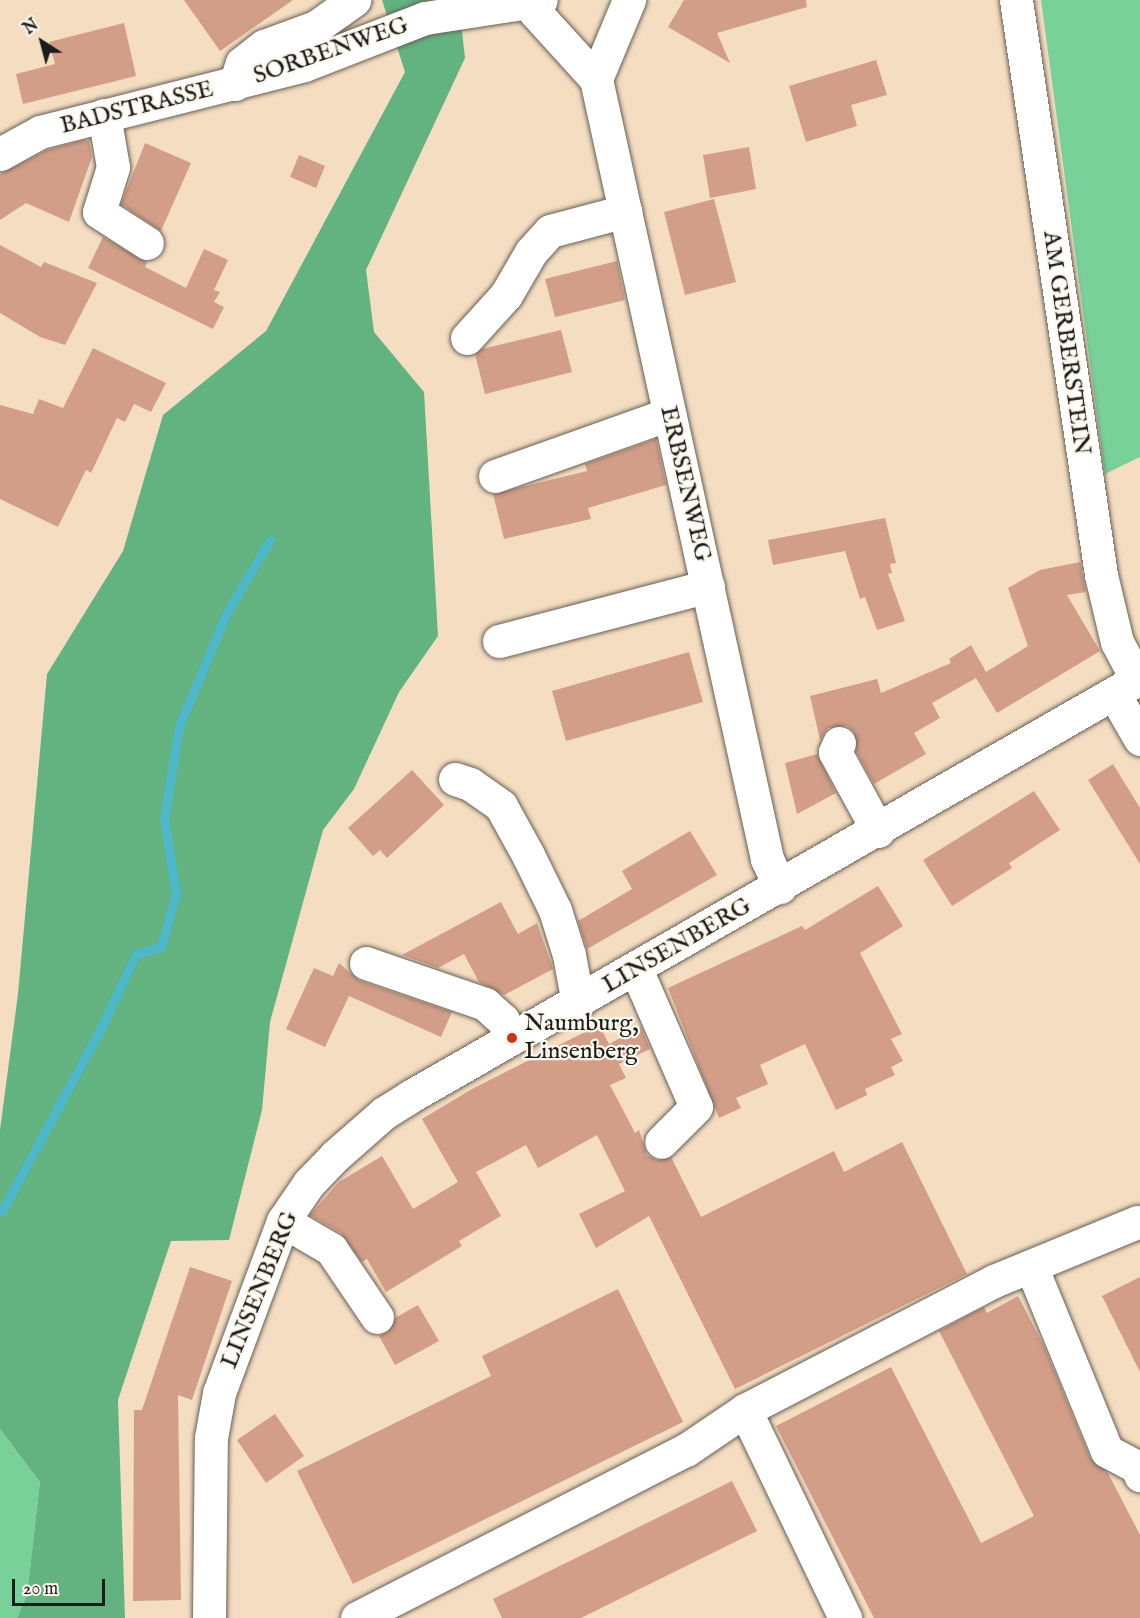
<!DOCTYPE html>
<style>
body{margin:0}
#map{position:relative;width:1140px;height:1618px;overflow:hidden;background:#f4ddc1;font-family:"IM FELL English",serif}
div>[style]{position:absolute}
.green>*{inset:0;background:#78d198}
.forest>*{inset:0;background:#62b380}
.stream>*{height:9px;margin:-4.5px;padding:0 4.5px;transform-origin:4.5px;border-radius:4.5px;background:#4eb8cb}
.building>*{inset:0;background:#d29e88}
.roads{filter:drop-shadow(0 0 2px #686056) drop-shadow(0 0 2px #686056)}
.minor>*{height:33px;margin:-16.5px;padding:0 16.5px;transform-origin:16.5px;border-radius:16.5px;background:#fff}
.major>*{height:33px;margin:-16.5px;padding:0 16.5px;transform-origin:16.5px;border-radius:16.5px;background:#fff}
.dots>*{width:16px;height:16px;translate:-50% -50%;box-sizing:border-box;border:3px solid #fbf7ec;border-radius:50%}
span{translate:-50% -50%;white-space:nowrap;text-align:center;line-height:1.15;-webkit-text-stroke:4.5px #fbf7ec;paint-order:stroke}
.street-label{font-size:24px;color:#1c1c1c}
.poi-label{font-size:24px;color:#1c1c1c}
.left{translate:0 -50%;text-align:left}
.north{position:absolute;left:12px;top:12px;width:60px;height:60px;-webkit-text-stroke:4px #fbf7ec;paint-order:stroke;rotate:324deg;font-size:16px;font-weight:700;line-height:24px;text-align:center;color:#1c1c1c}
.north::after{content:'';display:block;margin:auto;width:21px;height:27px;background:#1c1c1c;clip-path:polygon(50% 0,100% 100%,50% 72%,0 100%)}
.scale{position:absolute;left:12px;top:1579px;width:93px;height:27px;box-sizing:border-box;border:3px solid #1c1c1c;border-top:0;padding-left:8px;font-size:18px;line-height:21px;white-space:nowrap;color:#1c1c1c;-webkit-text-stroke:4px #fbf7ec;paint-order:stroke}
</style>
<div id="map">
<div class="green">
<div style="clip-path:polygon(1041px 0,1140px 0,1140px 457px,1105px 474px)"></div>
<div style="clip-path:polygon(0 1429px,40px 1482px,27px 1595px,17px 1618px,0 1618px)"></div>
</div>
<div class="forest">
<div style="clip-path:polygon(382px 0,468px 0,460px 14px,465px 58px,366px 270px,374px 332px,424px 392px,438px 636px,399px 692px,354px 789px,323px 830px,270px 1022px,262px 1110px,229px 1240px,171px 1241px,118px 1400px,125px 1618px,17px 1618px,27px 1595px,40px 1482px,0 1429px,0 1130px,18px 994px,47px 674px,123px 551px,163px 415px,266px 331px,405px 72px)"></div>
</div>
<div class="stream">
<div style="left:2px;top:1211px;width:210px;rotate:-61.6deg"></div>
<div style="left:102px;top:1026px;width:80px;rotate:-64.7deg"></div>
<div style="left:136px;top:954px;width:26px;rotate:-16deg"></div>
<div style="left:161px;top:947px;width:56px;rotate:-74.5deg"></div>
<div style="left:176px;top:893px;width:75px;rotate:-99.2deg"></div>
<div style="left:164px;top:819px;width:94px;rotate:-80.8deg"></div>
<div style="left:179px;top:726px;width:121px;rotate:-67.2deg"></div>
<div style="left:226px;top:614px;width:86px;rotate:-59.3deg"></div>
</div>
<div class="building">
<div style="clip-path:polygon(184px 0,293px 0,220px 51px)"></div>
<div style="clip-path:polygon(684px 0,806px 0,807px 7px,717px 33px,730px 63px,668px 27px)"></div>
<div style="clip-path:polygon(124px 23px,136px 76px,23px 104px,16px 74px,55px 64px,49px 42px)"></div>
<div style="clip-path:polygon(876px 60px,887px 95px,851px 105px,857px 126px,806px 142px,789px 86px)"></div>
<div style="clip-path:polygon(84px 140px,89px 141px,92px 157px,69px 222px,26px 203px,0 220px,0 174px,47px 150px)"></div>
<div style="clip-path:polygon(145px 143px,191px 163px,161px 231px,121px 204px)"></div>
<div style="clip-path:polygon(749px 147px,756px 189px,710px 198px,703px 155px)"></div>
<div style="clip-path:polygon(299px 155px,325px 166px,316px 188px,290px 177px)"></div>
<div style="clip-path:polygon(714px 199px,736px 282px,685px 295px,664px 212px)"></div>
<div style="clip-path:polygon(103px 237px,147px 262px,145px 267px,186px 288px,204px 249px,228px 260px,214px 290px,220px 292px,214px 302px,224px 307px,213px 329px,88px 268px)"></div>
<div style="clip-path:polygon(0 245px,41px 267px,44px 262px,97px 283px,65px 345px,40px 337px,0 313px)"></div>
<div style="clip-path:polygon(617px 261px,625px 300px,555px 317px,545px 279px)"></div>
<div style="clip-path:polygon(561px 330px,572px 372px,485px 394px,475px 354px,482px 349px)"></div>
<div style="clip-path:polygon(93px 348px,166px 383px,151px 412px,134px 404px,125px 422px,117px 418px,91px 473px,86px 470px,58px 527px,0 499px,0 405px,33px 414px,39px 399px,63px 408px)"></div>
<div style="clip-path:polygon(656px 439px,666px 485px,588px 508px,591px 519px,504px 539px,493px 494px,587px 471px,585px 464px)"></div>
<div style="clip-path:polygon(885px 518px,896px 563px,890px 564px,892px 573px,888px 574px,905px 621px,877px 630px,865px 597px,860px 599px,845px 551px,773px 565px,768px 540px)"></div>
<div style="clip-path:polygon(1080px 562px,1086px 592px,1067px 595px,1100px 651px,997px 713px,976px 678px,932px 703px,940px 718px,914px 733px,926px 754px,874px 784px,856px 751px,854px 732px,847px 726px,828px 728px,820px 740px,810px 696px,877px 679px,881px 693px,951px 663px,949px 659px,971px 645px,986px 672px,1028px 646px,1008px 588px,1040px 570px)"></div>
<div style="clip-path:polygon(689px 652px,703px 702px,566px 741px,552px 691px)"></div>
<div style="clip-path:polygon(817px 754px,836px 793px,797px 814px,785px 763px)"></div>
<div style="clip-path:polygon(1113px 764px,1140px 808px,1140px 864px,1088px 780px)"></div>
<div style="clip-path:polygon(412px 770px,444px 805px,387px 858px,380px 850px,373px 856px,348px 828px)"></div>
<div style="clip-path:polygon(1034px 791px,1060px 830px,1009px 863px,1012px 868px,952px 906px,923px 860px)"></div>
<div style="clip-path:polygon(690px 831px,717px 875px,587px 949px,578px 921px,632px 889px,622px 871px)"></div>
<div style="clip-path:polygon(878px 886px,903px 926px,860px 953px,902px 1034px,891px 1039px,903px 1061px,891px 1067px,895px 1075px,865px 1089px,867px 1095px,836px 1110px,805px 1044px,760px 1065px,768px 1084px,736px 1098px,741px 1108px,719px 1118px,668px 988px,802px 926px,805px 930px)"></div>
<div style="clip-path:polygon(501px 902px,518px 934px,537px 923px,553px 969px,504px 995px,479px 982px,464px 954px,438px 968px,402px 955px)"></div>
<div style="clip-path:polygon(339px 963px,360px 981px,452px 1012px,441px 1037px,349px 996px,325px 1047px,286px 1029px,314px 968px,333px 976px)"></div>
<div style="clip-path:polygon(599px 1025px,609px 1044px,641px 1027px,650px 1049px,619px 1064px,626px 1078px,610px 1085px,635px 1133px,639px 1130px,647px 1155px,657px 1160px,671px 1157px,701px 1217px,834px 1151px,844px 1172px,902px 1142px,967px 1274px,735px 1389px,649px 1216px,596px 1248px,579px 1214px,625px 1191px,597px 1135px,538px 1168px,526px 1145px,476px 1172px,501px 1216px,459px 1241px,462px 1246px,386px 1292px,367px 1259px,362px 1262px,341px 1233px,310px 1215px,339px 1182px,382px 1156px,413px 1209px,458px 1182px,422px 1119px,472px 1089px)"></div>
<div style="clip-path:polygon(190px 1267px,232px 1281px,192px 1400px,178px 1395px,181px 1600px,133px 1601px,134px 1410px,142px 1410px)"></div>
<div style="clip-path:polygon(1140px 1277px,1140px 1372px,1102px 1296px)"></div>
<div style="clip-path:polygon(618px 1289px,683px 1422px,353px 1584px,297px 1471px,491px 1376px,482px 1356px)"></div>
<div style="clip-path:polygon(1018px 1296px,1044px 1346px,1090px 1458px,1108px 1473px,1140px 1535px,1140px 1618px,874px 1618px,776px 1426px,891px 1367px,981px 1543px,1034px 1516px,939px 1331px,984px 1307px,987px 1313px)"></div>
<div style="clip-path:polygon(418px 1305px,439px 1341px,395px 1365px,379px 1336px,388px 1332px,395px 1318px)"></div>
<div style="clip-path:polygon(275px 1414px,304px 1456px,266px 1483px,237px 1440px)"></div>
<div style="clip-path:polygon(732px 1481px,757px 1531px,581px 1618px,502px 1618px,493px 1599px)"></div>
</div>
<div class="roads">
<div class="minor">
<div style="left:1016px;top:0;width:581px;rotate:81.59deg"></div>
<div style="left:1101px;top:575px;width:69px;rotate:76.6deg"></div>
<div style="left:1117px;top:642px;width:43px;rotate:62.2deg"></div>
<div style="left:533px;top:1px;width:11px;rotate:80deg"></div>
<div style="left:535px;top:12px;width:91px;rotate:47.7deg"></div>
<div style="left:596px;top:79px;width:799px;rotate:77.63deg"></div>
<div style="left:767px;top:859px;width:31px;rotate:65deg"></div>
<div style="left:596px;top:79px;width:86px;rotate:-67.3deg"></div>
<div style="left:235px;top:84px;width:22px;rotate:-72deg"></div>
<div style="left:242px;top:63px;width:28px;rotate:-38deg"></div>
<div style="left:264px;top:46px;width:55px;rotate:-20.1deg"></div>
<div style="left:316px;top:27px;width:47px;rotate:-35.4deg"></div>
<div style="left:104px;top:115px;width:53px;rotate:80.2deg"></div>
<div style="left:113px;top:167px;width:47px;rotate:107.3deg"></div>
<div style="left:99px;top:212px;width:57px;rotate:32.9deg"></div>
<div style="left:0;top:154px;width:46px;rotate:-28.8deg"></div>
<div style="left:40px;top:132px;width:272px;rotate:-14.2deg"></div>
<div style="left:304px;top:65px;width:130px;rotate:-21.2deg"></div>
<div style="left:425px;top:18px;width:117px;rotate:-8.8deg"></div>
<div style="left:467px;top:338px;width:58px;rotate:-47.8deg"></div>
<div style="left:506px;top:295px;width:50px;rotate:-59.8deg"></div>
<div style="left:531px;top:252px;width:28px;rotate:-48deg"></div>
<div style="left:550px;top:231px;width:78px;rotate:-14.9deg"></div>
<div style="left:495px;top:476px;width:185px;rotate:-19.6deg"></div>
<div style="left:499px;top:641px;width:216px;rotate:-14.7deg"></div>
<div style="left:1114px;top:694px;width:52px;rotate:60deg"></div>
<div style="left:839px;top:743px;width:10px;rotate:114deg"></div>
<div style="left:835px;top:752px;width:90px;rotate:61.4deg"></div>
<div style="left:455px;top:779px;width:16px;rotate:18deg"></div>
<div style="left:470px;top:784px;width:38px;rotate:35deg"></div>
<div style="left:501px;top:806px;width:56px;rotate:61.1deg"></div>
<div style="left:528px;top:855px;width:61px;rotate:63.9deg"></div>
<div style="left:555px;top:910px;width:47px;rotate:72.7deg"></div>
<div style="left:569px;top:955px;width:49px;rotate:79.4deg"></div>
<div style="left:366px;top:963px;width:126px;rotate:19deg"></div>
<div style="left:485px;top:1004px;width:24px;rotate:42deg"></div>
<div style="left:503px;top:1020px;width:20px;rotate:63deg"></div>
<div style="left:636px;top:969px;width:150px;rotate:66.5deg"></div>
<div style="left:696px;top:1107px;width:49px;rotate:135deg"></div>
<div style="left:283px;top:1221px;width:56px;rotate:30.3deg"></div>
<div style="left:331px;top:1249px;width:82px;rotate:55.9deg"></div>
<div style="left:1031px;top:1266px;width:200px;rotate:67.7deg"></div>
<div style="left:1107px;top:1451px;width:34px;rotate:28deg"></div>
<div style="left:1137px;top:1467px;width:9px;rotate:69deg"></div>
<div style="left:745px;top:1410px;width:231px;rotate:64.3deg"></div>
<div style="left:357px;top:1618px;width:369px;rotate:-27.1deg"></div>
<div style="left:686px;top:1450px;width:71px;rotate:-34.1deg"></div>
<div style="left:745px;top:1410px;width:280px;rotate:-27.4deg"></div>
<div style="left:994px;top:1281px;width:155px;rotate:-22.4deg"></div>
</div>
<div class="major">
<div style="left:209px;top:1618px;width:180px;rotate:-89.4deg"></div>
<div style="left:211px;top:1438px;width:46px;rotate:-79.9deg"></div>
<div style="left:219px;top:1393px;width:184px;rotate:-69.6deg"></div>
<div style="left:283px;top:1221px;width:46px;rotate:-55.6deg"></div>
<div style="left:309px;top:1183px;width:37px;rotate:-46deg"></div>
<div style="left:335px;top:1156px;width:65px;rotate:-41.3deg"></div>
<div style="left:384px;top:1113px;width:32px;rotate:-32deg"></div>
<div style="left:411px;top:1096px;width:840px;rotate:-29.83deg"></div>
</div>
</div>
<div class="dots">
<div style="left:512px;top:1038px;background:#c8321e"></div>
</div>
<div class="street-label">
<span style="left:331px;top:51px;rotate:-19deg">SORBENWEG</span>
<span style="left:137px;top:108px;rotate:-14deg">BADSTRASSE</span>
<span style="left:1066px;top:343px;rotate:82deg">AM GERBERSTEIN</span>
<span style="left:685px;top:484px;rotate:77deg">ERBSENWEG</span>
<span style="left:677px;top:946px;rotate:-30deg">LINSENBERG</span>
<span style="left:260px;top:1290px;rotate:-68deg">LINSENBERG</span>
</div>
<div class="poi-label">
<span class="left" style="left:524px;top:1038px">Naumburg,<br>Linsenberg</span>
</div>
<div class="north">N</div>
<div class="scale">20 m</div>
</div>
